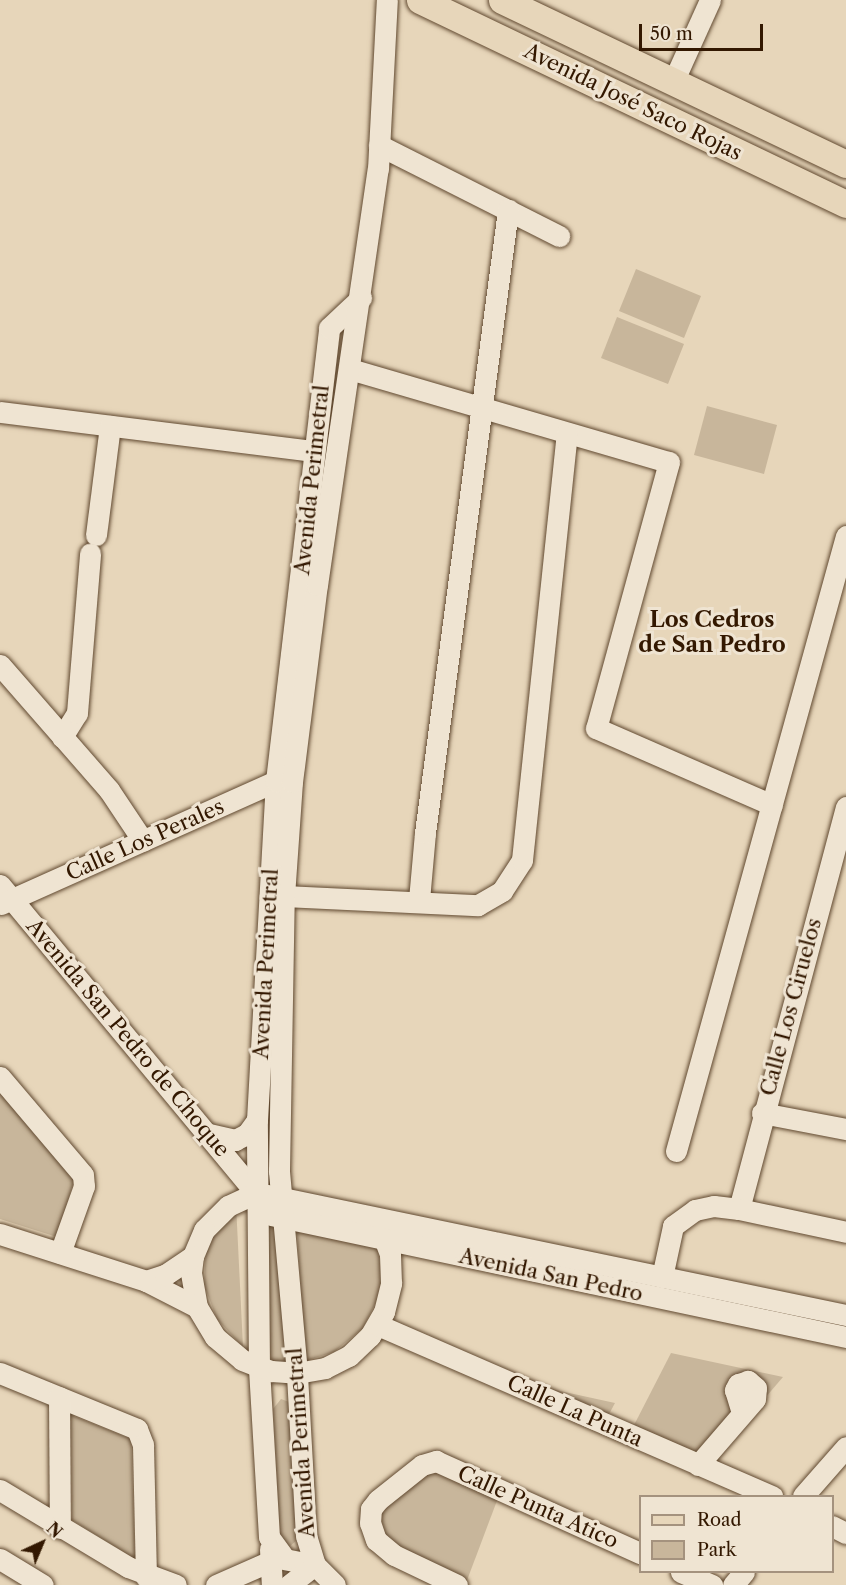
<!DOCTYPE html>
<meta charset="utf-8">
<style>
body{margin:0}
#map{position:relative;width:846px;height:1585px;overflow:hidden;background:#e7d6ba;font-family:"Libre Caslon Text",serif}
div>[style]{position:absolute}
.green>*{inset:0;background:#c8b69b}
.roads{filter:drop-shadow(0 0 2px #60482f) drop-shadow(0 0 2px #60482f)}
.minor>*{height:21px;margin:-10.5px;padding:0 10.5px;transform-origin:10.5px;border-radius:10.5px;background:#efe4d2}
.major>*{height:27px;margin:-13.5px;padding:0 13.5px;transform-origin:13.5px;border-radius:13.5px;background:#e7d6ba}
span{translate:-50% -50%;white-space:nowrap;text-align:center;line-height:1.15;-webkit-text-stroke:6px #efe4d2;paint-order:stroke}
.street-label{font-size:21px;color:#331801}
.neighbourhood-label{font-size:22px;color:#331801;font-weight:700}
.legend{position:absolute;left:639px;top:1495px;width:195px;height:78px;box-sizing:border-box;background:#efe4d2;border:2px solid #a4927e;margin:0;padding:8px 10px;list-style:none;font-size:18px;color:#331801}
.legend li{display:flex;align-items:center;gap:12px;height:30px}
.legend b{width:30px;border:2px solid #a4927e}
.north{position:absolute;left:12px;top:1513px;width:60px;height:60px;-webkit-text-stroke:4px #efe4d2;paint-order:stroke;rotate:44deg;font-size:16px;font-weight:700;line-height:24px;text-align:center;color:#331801}
.north::after{content:'';display:block;margin:auto;width:21px;height:27px;background:#331801;clip-path:polygon(50% 0,100% 100%,50% 72%,0 100%)}
.scale{position:absolute;left:639px;top:24px;width:124px;height:27px;box-sizing:border-box;border:3px solid #331801;border-top:0;padding-left:8px;font-size:18px;line-height:21px;white-space:nowrap;color:#331801;-webkit-text-stroke:4px #efe4d2;paint-order:stroke}
</style>
<div id="map">
<div class="green">
<div style="clip-path:polygon(636px 269px,701px 296px,684px 338px,619px 311px)"></div>
<div style="clip-path:polygon(617px 317px,684px 344px,668px 384px,601px 358px)"></div>
<div style="clip-path:polygon(707px 406px,777px 425px,764px 474px,694px 455px)"></div>
<div style="clip-path:polygon(0 1090px,75px 1177px,57px 1237px,0 1219px)"></div>
<div style="clip-path:polygon(236px 1204px,243px 1347px,217px 1319px,204px 1285px,206px 1249px,213px 1232px)"></div>
<div style="clip-path:polygon(274px 1220px,288px 1358px,285px 1363px,272px 1361px,270px 1355px,263px 1230px,264px 1224px)"></div>
<div style="clip-path:polygon(297px 1230px,377px 1246px,382px 1275px,380px 1294px,363px 1328px,334px 1352px,305px 1361px)"></div>
<div style="clip-path:polygon(671px 1353px,783px 1377px,711px 1461px,632px 1429px)"></div>
<div style="clip-path:polygon(528px 1384px,615px 1403px,608px 1416px)"></div>
<div style="clip-path:polygon(281px 1399px,289px 1402px,297px 1540px,289px 1547px,280px 1538px,273px 1409px)"></div>
<div style="clip-path:polygon(71px 1415px,131px 1439px,135px 1559px,72px 1520px)"></div>
<div style="clip-path:polygon(432px 1467px,498px 1498px,466px 1583px,393px 1545px,384px 1533px,380px 1509px)"></div>
</div>
<div class="roads">
<div class="minor">
<div style="left:673px;top:82px;width:90px;rotate:-65.7deg"></div>
<div style="left:379px;top:145px;width:202px;rotate:26.8deg"></div>
<div style="left:350px;top:369px;width:332px;rotate:16.3deg"></div>
<div style="left:669px;top:462px;width:276px;rotate:105.3deg"></div>
<div style="left:596px;top:728px;width:192px;rotate:23.6deg"></div>
<div style="left:0;top:412px;width:316px;rotate:7.1deg"></div>
<div style="left:96px;top:535px;width:110px;rotate:-82.7deg"></div>
<div style="left:0;top:665px;width:166px;rotate:48.9deg"></div>
<div style="left:109px;top:790px;width:61px;rotate:56.3deg"></div>
<div style="left:62px;top:737px;width:28px;rotate:-58deg"></div>
<div style="left:77px;top:713px;width:160px;rotate:-85.3deg"></div>
<div style="left:0;top:885px;width:400px;rotate:50.3deg"></div>
<div style="left:284px;top:896px;width:194px;rotate:2.7deg"></div>
<div style="left:478px;top:905px;width:28px;rotate:-30deg"></div>
<div style="left:502px;top:891px;width:37px;rotate:-57deg"></div>
<div style="left:522px;top:860px;width:429px;rotate:-84deg"></div>
<div style="left:419px;top:900px;width:67px;rotate:-84.9deg"></div>
<div style="left:425px;top:833px;width:629px;rotate:-82.41deg"></div>
<div style="left:1px;top:904px;width:301px;rotate:-24.1deg"></div>
<div style="left:276px;top:781px;width:12px;rotate:5deg"></div>
<div style="left:0;top:1077px;width:128px;rotate:49.7deg"></div>
<div style="left:83px;top:1175px;width:11px;rotate:85deg"></div>
<div style="left:84px;top:1186px;width:71px;rotate:109.7deg"></div>
<div style="left:762px;top:1113px;width:86px;rotate:10.8deg"></div>
<div style="left:209px;top:1134px;width:27px;rotate:13deg"></div>
<div style="left:235px;top:1140px;width:13px;rotate:-27deg"></div>
<div style="left:247px;top:1134px;width:17px;rotate:-54deg"></div>
<div style="left:676px;top:1151px;width:638px;rotate:-74.55deg"></div>
<div style="left:256px;top:1193px;width:31px;rotate:155deg"></div>
<div style="left:228px;top:1206px;width:34px;rotate:135deg"></div>
<div style="left:204px;top:1230px;width:28px;rotate:113deg"></div>
<div style="left:193px;top:1256px;width:17px;rotate:97deg"></div>
<div style="left:191px;top:1273px;width:35px;rotate:80deg"></div>
<div style="left:197px;top:1307px;width:35px;rotate:59deg"></div>
<div style="left:215px;top:1337px;width:35px;rotate:40deg"></div>
<div style="left:242px;top:1360px;width:31px;rotate:21deg"></div>
<div style="left:271px;top:1371px;width:26px;rotate:4deg"></div>
<div style="left:297px;top:1373px;width:28px;rotate:-10deg"></div>
<div style="left:325px;top:1368px;width:27px;rotate:-27deg"></div>
<div style="left:349px;top:1356px;width:29px;rotate:-44deg"></div>
<div style="left:370px;top:1336px;width:28px;rotate:-60deg"></div>
<div style="left:384px;top:1312px;width:30px;rotate:-76deg"></div>
<div style="left:391px;top:1283px;width:29px;rotate:-92deg"></div>
<div style="left:390px;top:1254px;width:26px;rotate:-111deg"></div>
<div style="left:268px;top:1195px;width:590px;rotate:11.73deg"></div>
<div style="left:739px;top:1209px;width:416px;rotate:-75.1deg"></div>
<div style="left:271px;top:1215px;width:588px;rotate:11.98deg"></div>
<div style="left:0;top:1234px;width:153px;rotate:17.8deg"></div>
<div style="left:146px;top:1281px;width:57px;rotate:27deg"></div>
<div style="left:662px;top:1277px;width:52px;rotate:-77.8deg"></div>
<div style="left:673px;top:1226px;width:27px;rotate:-36deg"></div>
<div style="left:695px;top:1210px;width:19px;rotate:-12deg"></div>
<div style="left:714px;top:1206px;width:25px;rotate:7deg"></div>
<div style="left:739px;top:1209px;width:109px;rotate:12.1deg"></div>
<div style="left:146px;top:1281px;width:20px;rotate:-18deg"></div>
<div style="left:165px;top:1275px;width:34px;rotate:-34deg"></div>
<div style="left:378px;top:1325px;width:430px;rotate:23.5deg"></div>
<div style="left:0;top:1373px;width:148px;rotate:22.2deg"></div>
<div style="left:137px;top:1429px;width:17px;rotate:69deg"></div>
<div style="left:143px;top:1445px;width:132px;rotate:88.7deg"></div>
<div style="left:59px;top:1397px;width:131px;rotate:89.6deg"></div>
<div style="left:698px;top:1465px;width:87px;rotate:-49.2deg"></div>
<div style="left:755px;top:1399px;width:11px;rotate:-85deg"></div>
<div style="left:756px;top:1388px;width:11px;rotate:-139deg"></div>
<div style="left:748px;top:1381px;width:10px;rotate:163deg"></div>
<div style="left:738px;top:1384px;width:7px;rotate:117deg"></div>
<div style="left:735px;top:1390px;width:24px;rotate:73deg"></div>
<div style="left:0;top:1490px;width:149px;rotate:31deg"></div>
<div style="left:128px;top:1567px;width:51px;rotate:20.6deg"></div>
<div style="left:803px;top:1496px;width:65px;rotate:-48.7deg"></div>
<div style="left:832px;top:1526px;width:16px;rotate:27deg"></div>
<div style="left:270px;top:1549px;width:36px;rotate:87deg"></div>
<div style="left:0;top:1559px;width:50px;rotate:31.2deg"></div>
<div style="left:315px;top:1565px;width:31px;rotate:-169deg"></div>
<div style="left:285px;top:1559px;width:27px;rotate:-126deg"></div>
<div style="left:269px;top:1537px;width:169px;rotate:-93.4deg"></div>
<div style="left:259px;top:1368px;width:248px;rotate:-90.5deg"></div>
<div style="left:257px;top:1120px;width:340px;rotate:-86.8deg"></div>
<div style="left:276px;top:781px;width:456px;rotate:-83.3deg"></div>
<div style="left:329px;top:328px;width:44px;rotate:-43.2deg"></div>
<div style="left:681px;top:1572px;width:34px;rotate:23deg"></div>
<div style="left:216px;top:1585px;width:60px;rotate:-23.6deg"></div>
<div style="left:289px;top:1585px;width:33px;rotate:-38deg"></div>
<div style="left:335px;top:1585px;width:28px;rotate:-135deg"></div>
<div style="left:315px;top:1565px;width:30px;rotate:-107deg"></div>
<div style="left:306px;top:1536px;width:163px;rotate:-93.2deg"></div>
<div style="left:297px;top:1373px;width:203px;rotate:-95.1deg"></div>
<div style="left:279px;top:1171px;width:275px;rotate:-89deg"></div>
<div style="left:284px;top:896px;width:114px;rotate:-86deg"></div>
<div style="left:292px;top:782px;width:199px;rotate:-82.8deg"></div>
<div style="left:317px;top:585px;width:420px;rotate:-81.7deg"></div>
<div style="left:378px;top:169px;width:169px;rotate:-87deg"></div>
<div style="left:457px;top:1585px;width:70px;rotate:-154.5deg"></div>
<div style="left:394px;top:1555px;width:23px;rotate:-140deg"></div>
<div style="left:376px;top:1540px;width:18px;rotate:-109deg"></div>
<div style="left:370px;top:1523px;width:14px;rotate:-86deg"></div>
<div style="left:371px;top:1509px;width:11px;rotate:-52deg"></div>
<div style="left:378px;top:1500px;width:56px;rotate:-38.5deg"></div>
<div style="left:422px;top:1465px;width:15px;rotate:-16deg"></div>
<div style="left:436px;top:1461px;width:224px;rotate:24.3deg"></div>
<div style="left:733px;top:1585px;width:17px;rotate:-50deg"></div>
</div>
<div class="major">
<div style="left:420px;top:0;width:472px;rotate:25.6deg"></div>
<div style="left:502px;top:0;width:381px;rotate:25.5deg"></div>
</div>
</div>
<div class="street-label">
<span style="left:633px;top:102px;rotate:26deg">Avenida José Saco Rojas</span>
<span style="left:312px;top:480px;rotate:-84deg">Avenida Perimetral</span>
<span style="left:145px;top:840px;rotate:-24deg">Calle Los Perales</span>
<span style="left:266px;top:964px;rotate:-87deg">Avenida Perimetral</span>
<span style="left:791px;top:1007px;rotate:-75deg">Calle Los Ciruelos</span>
<span style="left:128px;top:1038px;rotate:50deg">Avenida San Pedro de Choque</span>
<span style="left:551px;top:1275px;rotate:12deg">Avenida San Pedro</span>
<span style="left:575px;top:1411px;rotate:24deg">Calle La Punta</span>
<span style="left:301px;top:1443px;rotate:-94deg">Avenida Perimetral</span>
<span style="left:538px;top:1507px;rotate:24deg">Calle Punta Atico</span>
</div>
<div class="neighbourhood-label">
<span style="left:712px;top:632px">Los Cedros<br>de San Pedro</span>
</div>
<ul class="legend">
<li><b style="height:8px;background:#e7d6ba"></b>Road</li>
<li><b style="height:16px;background:#c8b69b"></b>Park</li>
</ul>
<div class="north">N</div>
<div class="scale">50 m</div>
</div>
